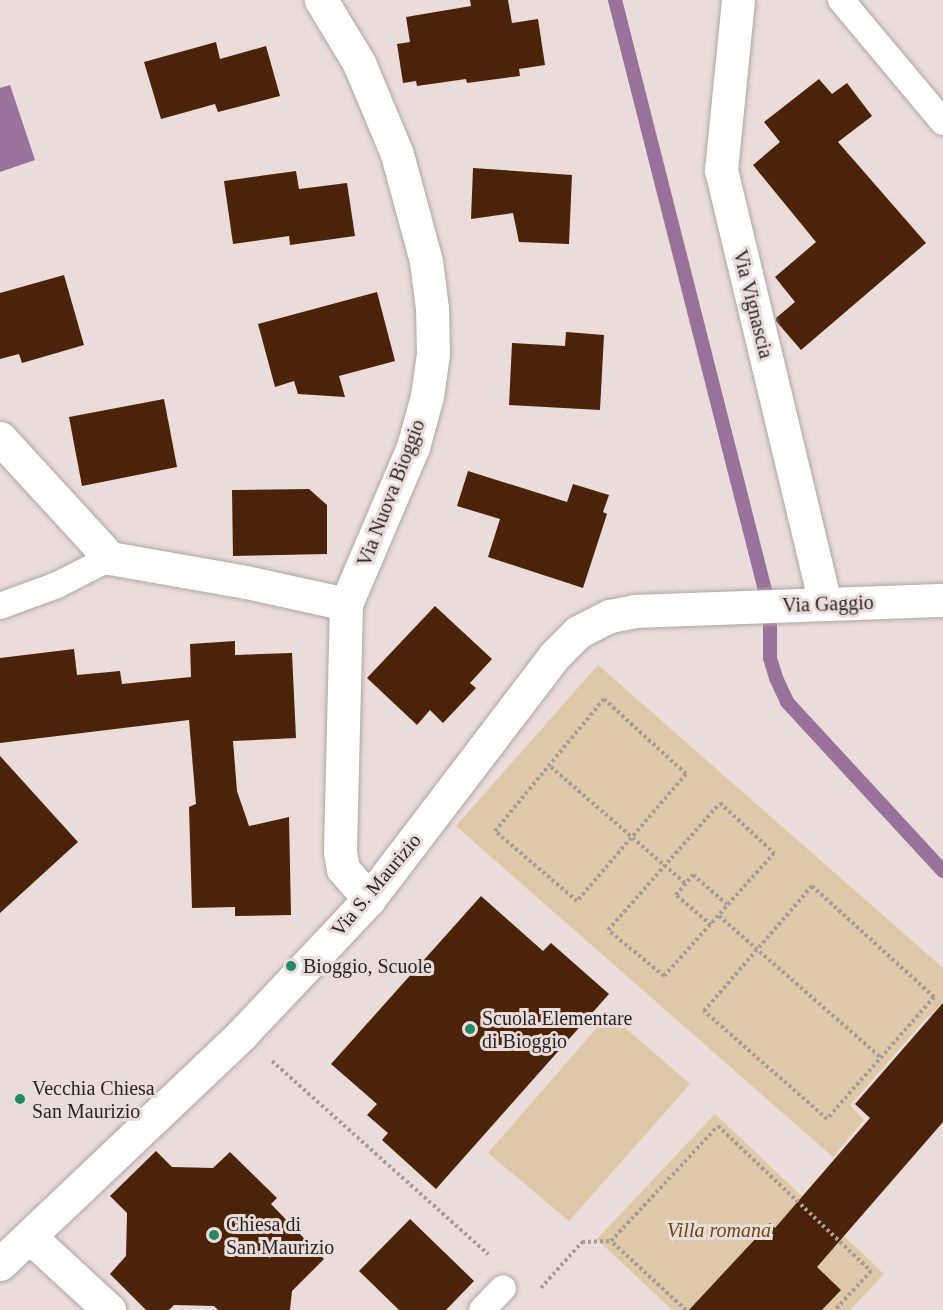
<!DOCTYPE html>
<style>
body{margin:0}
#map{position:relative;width:943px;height:1310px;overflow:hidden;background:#e9dcdb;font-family:Georgia,serif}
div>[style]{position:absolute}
.green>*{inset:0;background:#ddc8a7}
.water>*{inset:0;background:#987399}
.stream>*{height:14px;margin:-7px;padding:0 7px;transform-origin:7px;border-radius:7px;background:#987399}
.building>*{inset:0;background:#4c2308}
.path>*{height:4px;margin-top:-2px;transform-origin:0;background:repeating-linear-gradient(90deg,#a69c9b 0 3px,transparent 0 6px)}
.roads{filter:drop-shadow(0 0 2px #b0a4a3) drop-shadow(0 0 2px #b0a4a3)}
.service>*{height:26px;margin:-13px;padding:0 13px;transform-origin:13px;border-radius:13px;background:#fff}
.minor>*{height:33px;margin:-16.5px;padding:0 16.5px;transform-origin:16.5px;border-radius:16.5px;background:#fff}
.tertiary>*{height:33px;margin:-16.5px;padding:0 16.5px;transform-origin:16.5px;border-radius:16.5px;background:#fff}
.dots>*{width:16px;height:16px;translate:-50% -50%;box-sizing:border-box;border:3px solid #e9dcdb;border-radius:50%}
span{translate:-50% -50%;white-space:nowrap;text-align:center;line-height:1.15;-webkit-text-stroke:6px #e9dcdb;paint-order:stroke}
.street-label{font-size:20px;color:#2b2626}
.poi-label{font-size:20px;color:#2b2626}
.left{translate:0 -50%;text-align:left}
.park-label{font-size:20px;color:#684a10;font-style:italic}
</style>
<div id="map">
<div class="green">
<div style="clip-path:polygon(598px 665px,943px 968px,943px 1027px,929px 1015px,850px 1105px,864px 1120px,833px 1157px,456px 826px)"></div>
<div style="clip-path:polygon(609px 1014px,690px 1084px,569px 1221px,488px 1153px)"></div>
<div style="clip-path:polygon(715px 1114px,884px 1274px,850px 1310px,672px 1310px,597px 1239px)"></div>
</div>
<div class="water">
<div style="clip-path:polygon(10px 85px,35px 160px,0 172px,0 88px)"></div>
</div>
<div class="stream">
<div style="left:615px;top:0;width:617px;rotate:75.74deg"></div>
<div style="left:767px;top:598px;width:21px;rotate:82deg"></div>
<div style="left:770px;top:619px;width:39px;rotate:90deg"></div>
<div style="left:770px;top:658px;width:21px;rotate:73deg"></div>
<div style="left:776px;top:678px;width:26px;rotate:65deg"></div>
<div style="left:787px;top:702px;width:230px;rotate:47.3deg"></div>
</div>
<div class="building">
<div style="clip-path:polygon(470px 0,508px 0,512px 23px,538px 19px,545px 65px,519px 69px,520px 76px,467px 83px,466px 79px,417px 86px,416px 81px,403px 83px,397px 44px,410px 42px,406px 17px,471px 6px)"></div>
<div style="clip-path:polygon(216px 42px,220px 59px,266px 46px,280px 96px,218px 112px,215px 104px,161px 119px,144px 62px)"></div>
<div style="clip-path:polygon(819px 79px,832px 94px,847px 83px,872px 116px,838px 142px,926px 243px,801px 350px,776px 321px,776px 318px,795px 302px,775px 277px,816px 242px,753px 165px,780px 142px,764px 122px)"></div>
<div style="clip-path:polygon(473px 168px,572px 175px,569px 244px,519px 242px,513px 213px,471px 219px)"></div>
<div style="clip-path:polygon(296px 171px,299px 189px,347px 183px,355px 236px,290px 245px,289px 236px,233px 244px,224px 181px)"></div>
<div style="clip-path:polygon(64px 275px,84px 345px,22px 363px,19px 354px,0 359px,0 293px)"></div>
<div style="clip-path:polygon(377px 292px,395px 361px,339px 376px,345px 397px,298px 394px,294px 381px,275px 387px,258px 324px)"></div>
<div style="clip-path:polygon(566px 332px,604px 335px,600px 410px,509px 405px,512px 343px,565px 346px)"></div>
<div style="clip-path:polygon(164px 399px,177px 467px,82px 486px,69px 417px)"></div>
<div style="clip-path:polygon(468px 471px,567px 502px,573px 484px,609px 495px,603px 512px,607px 514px,583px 588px,488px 557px,500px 519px,457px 506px)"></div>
<div style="clip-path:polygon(309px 489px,327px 505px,327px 554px,233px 556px,232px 490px)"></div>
<div style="clip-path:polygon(435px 606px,492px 659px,470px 683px,476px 688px,443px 723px,430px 710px,417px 725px,367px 678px)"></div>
<div style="clip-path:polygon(235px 641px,235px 655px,292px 653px,296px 738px,233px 741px,237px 791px,249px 826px,289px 817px,291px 915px,235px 916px,235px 907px,192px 908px,189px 807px,196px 804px,189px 720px,0 743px,0 658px,74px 649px,77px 675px,120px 671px,122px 684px,191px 677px,190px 644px)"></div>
<div style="clip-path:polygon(0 756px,78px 842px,0 913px)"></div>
<div style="clip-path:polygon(481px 896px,543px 951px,551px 943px,609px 994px,436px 1189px,382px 1140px,388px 1133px,367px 1115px,377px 1104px,331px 1064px)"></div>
<div style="clip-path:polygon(943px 1003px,943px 1122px,817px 1267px,841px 1290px,822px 1310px,689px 1310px,770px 1223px,775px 1228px,870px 1118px,855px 1104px)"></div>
<div style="clip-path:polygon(156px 1151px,172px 1167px,213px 1168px,230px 1152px,277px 1198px,271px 1204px,324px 1259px,292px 1291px,290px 1310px,218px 1310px,214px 1306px,174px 1305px,169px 1310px,146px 1310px,110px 1274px,126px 1256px,127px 1213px,110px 1196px)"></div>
<div style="clip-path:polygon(410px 1219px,474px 1281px,446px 1310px,399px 1310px,359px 1271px)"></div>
</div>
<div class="path">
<div style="left:604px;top:699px;width:111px;rotate:42.4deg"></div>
<div style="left:686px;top:774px;width:167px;rotate:130.6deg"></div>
<div style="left:577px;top:901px;width:108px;rotate:-139.5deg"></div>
<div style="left:495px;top:831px;width:171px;rotate:-50.5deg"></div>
<div style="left:551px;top:767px;width:179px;rotate:40.9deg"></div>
<div style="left:720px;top:803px;width:74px;rotate:42.8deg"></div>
<div style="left:774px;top:853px;width:165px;rotate:131.8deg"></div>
<div style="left:664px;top:976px;width:72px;rotate:-140.6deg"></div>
<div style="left:608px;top:930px;width:169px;rotate:-48.6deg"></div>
<div style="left:812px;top:886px;width:165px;rotate:42.3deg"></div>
<div style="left:934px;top:997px;width:162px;rotate:131.3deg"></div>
<div style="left:827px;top:1119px;width:164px;rotate:-138.7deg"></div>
<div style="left:704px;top:1011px;width:165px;rotate:-49.2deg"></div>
<div style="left:719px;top:916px;width:215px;rotate:41.2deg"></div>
<div style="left:711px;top:925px;width:46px;rotate:-139.4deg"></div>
<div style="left:676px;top:895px;width:26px;rotate:-50deg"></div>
<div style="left:693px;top:875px;width:46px;rotate:40.6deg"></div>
<div style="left:272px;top:1061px;width:290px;rotate:41.8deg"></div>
<div style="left:541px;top:1288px;width:62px;rotate:-48.3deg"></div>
<div style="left:582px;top:1242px;width:29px;rotate:-2deg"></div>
<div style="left:686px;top:1310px;width:102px;rotate:-137.4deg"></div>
<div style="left:611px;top:1241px;width:157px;rotate:-47.1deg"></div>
<div style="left:718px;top:1126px;width:211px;rotate:43.5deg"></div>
<div style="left:871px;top:1271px;width:53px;rotate:132.7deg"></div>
</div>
<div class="roads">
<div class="service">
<div style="left:841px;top:0;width:159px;rotate:50.1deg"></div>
<div style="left:0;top:606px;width:61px;rotate:-20.2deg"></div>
<div style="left:57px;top:585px;width:59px;rotate:-27deg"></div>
<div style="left:482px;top:1310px;width:30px;rotate:-46deg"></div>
</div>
<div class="minor">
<div style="left:738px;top:0;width:171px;rotate:95.7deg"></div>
<div style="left:721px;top:170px;width:446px;rotate:76.5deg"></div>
<div style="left:0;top:438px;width:163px;rotate:47.5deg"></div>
<div style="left:110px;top:558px;width:138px;rotate:10deg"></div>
<div style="left:246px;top:582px;width:102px;rotate:12.4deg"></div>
<div style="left:346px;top:604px;width:171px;rotate:-66.9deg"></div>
<div style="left:413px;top:447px;width:53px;rotate:-74.6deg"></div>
<div style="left:427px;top:396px;width:42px;rotate:-81.9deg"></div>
<div style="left:433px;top:354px;width:46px;rotate:-91.2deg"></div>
<div style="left:432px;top:308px;width:47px;rotate:-97.3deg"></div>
<div style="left:426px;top:261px;width:111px;rotate:-105.2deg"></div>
<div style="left:397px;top:154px;width:99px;rotate:-112.7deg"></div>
<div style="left:359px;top:63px;width:74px;rotate:-121.1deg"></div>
<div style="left:346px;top:604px;width:248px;rotate:91.4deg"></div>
<div style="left:340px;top:852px;width:17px;rotate:80deg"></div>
<div style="left:343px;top:869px;width:40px;rotate:49deg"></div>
<div style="left:30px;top:1237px;width:108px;rotate:42.7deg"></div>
</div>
<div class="tertiary">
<div style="left:0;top:1264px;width:334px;rotate:-43.5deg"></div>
<div style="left:242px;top:1034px;width:185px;rotate:-46.7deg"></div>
<div style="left:369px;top:899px;width:305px;rotate:-52.7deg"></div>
<div style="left:554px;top:656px;width:34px;rotate:-45deg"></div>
<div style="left:578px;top:632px;width:36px;rotate:-27deg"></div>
<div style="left:610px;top:616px;width:26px;rotate:-11deg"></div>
<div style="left:636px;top:611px;width:307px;rotate:-2.1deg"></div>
</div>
</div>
<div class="dots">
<div style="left:291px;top:966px;background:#258964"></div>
<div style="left:470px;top:1029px;background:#258964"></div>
<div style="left:20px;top:1099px;background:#258964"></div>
<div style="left:214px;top:1235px;background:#258964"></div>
</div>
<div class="street-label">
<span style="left:753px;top:304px;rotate:76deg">Via Vignascia</span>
<span style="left:391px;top:493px;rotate:-69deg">Via Nuova Bioggio</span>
<span style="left:828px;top:604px;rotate:-2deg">Via Gaggio</span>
<span style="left:376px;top:885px;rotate:-50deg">Via S. Maurizio</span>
</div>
<div class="poi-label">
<span class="left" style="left:303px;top:966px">Bioggio, Scuole</span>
<span class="left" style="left:482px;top:1030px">Scuola Elementare<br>di Bioggio</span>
<span class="left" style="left:32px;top:1100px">Vecchia Chiesa<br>San Maurizio</span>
<span class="left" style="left:226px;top:1236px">Chiesa di<br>San Maurizio</span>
</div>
<div class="park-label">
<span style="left:719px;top:1230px">Villa romana</span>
</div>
</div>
